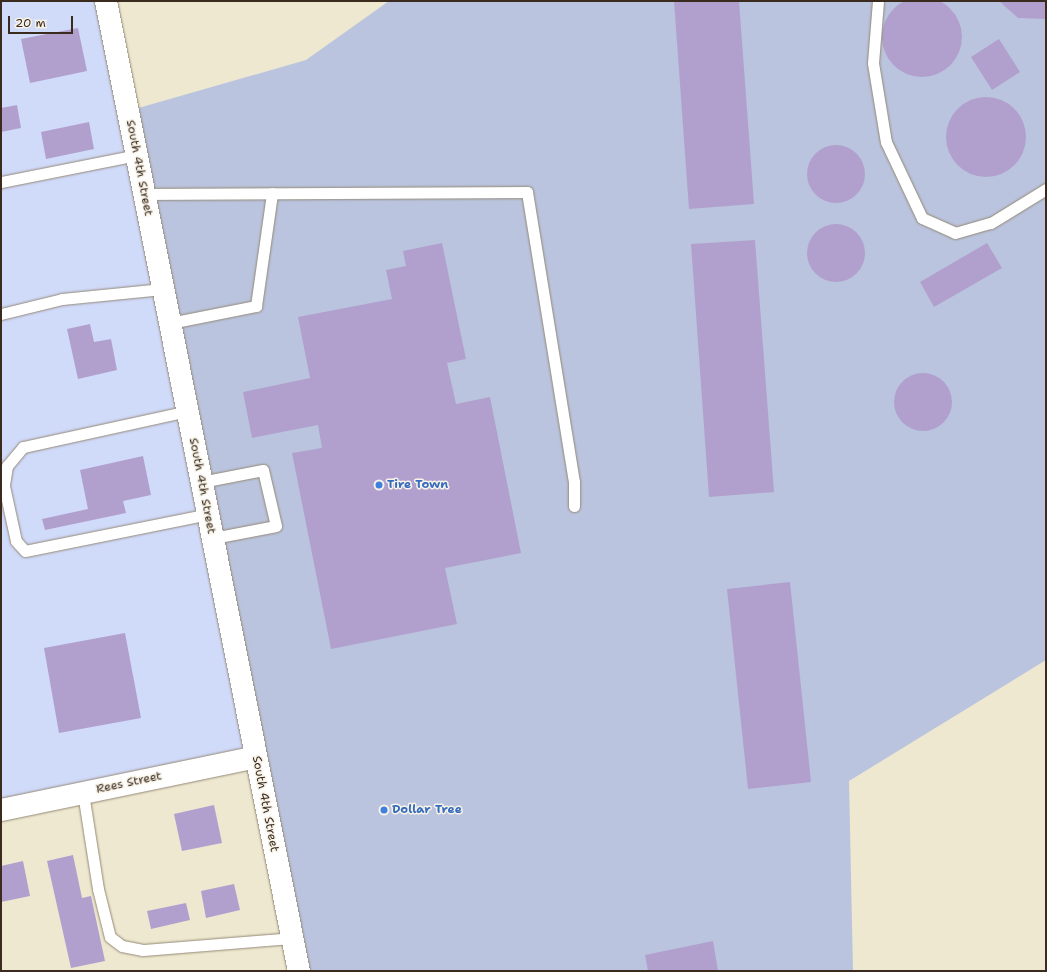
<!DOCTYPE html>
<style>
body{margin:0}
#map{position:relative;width:1047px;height:972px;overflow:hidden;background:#eee8d0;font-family:"Shantell Sans",sans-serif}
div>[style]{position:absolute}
.built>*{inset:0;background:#d0daf9}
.industrial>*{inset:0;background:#bac4de}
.building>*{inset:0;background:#b1a0ce}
.round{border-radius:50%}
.roads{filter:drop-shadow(0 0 1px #948977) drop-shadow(0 0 1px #948977)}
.service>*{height:11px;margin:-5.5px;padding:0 5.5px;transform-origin:5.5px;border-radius:5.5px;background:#fff}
.minor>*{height:22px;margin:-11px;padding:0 11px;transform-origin:11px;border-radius:11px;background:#fff}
.trunk>*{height:22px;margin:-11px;padding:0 11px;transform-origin:11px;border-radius:11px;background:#fff}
.dots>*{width:11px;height:11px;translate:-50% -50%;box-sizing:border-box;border:2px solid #f7f3e8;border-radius:50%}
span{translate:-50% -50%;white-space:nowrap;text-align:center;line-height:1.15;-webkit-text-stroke:3px #f7f3e8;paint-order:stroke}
.street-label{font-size:12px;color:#3b2a1e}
.shop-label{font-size:12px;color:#366cbe;font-weight:700}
.left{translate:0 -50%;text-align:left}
.frame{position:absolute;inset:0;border:2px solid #3b2a1e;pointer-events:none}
.scale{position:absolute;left:8px;top:16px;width:65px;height:18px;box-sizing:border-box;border:2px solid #3b2a1e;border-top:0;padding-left:5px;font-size:12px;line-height:14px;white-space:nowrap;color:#3b2a1e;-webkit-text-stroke:3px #f7f3e8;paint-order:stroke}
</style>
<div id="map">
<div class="built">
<div style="clip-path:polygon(1px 1px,106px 1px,256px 757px,1px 810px)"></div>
</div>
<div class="industrial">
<div style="clip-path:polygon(389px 1px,1046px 1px,1046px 660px,849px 781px,853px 971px,299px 971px,128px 111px,306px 60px)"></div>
</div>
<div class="building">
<div class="round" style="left:882px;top:-3px;width:80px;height:80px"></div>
<div style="clip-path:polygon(674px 1px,739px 1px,754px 204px,689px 209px)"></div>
<div style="clip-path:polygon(999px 1px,1046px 1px,1046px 19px,1018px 18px)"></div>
<div style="clip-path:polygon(78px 28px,87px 71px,30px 83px,21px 39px)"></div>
<div style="clip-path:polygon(999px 39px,1020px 72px,992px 90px,971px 57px)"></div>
<div class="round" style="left:946px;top:97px;width:80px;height:80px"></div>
<div style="clip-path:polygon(17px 105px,21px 128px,1px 132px,1px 108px)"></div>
<div style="clip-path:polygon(89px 122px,94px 149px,46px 159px,41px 132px)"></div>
<div class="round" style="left:807px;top:145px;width:58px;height:58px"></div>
<div class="round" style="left:807px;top:224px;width:58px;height:58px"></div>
<div style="clip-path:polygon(755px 240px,774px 492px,709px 497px,691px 244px)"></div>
<div style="clip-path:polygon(442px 243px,466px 359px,447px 363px,456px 404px,490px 397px,521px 553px,445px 568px,457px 624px,331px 649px,292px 453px,322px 448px,318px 425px,252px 438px,243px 392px,310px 378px,298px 317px,392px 299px,386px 270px,406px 266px,403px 251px)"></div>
<div style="clip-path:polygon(987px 243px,1002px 268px,934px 307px,920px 282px)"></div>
<div style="clip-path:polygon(90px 324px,94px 342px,111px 339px,117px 370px,78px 379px,67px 329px)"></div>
<div class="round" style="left:894px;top:373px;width:58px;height:58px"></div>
<div style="clip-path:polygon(143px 456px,151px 495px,123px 501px,126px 513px,45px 530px,42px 519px,88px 509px,80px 470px)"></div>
<div style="clip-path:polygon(790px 582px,811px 782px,748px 789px,727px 589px)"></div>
<div style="clip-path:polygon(125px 633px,141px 718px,59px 733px,44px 648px)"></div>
<div style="clip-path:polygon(214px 805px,222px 843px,182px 851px,174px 814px)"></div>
<div style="clip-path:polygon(73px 855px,82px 898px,91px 896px,105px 961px,71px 968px,47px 861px)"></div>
<div style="clip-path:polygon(23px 861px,30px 896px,1px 902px,1px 866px)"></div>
<div style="clip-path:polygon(234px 884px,240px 910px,206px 918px,201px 891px)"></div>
<div style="clip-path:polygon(186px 903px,190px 920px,151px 929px,147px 911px)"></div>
<div style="clip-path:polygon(713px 941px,718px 971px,648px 971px,645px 955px)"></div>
</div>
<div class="roads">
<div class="service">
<div style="left:878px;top:1px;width:62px;rotate:94.6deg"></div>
<div style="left:873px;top:63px;width:80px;rotate:80.7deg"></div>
<div style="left:886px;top:142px;width:84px;rotate:64.7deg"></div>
<div style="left:922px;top:218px;width:36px;rotate:24deg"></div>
<div style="left:955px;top:233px;width:37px;rotate:-16deg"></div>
<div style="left:991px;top:223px;width:65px;rotate:-31.7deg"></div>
<div style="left:1px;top:182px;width:139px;rotate:-11.2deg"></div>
<div style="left:144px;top:194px;width:383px;rotate:-0.3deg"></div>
<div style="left:527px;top:192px;width:294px;rotate:80.8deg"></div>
<div style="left:574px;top:482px;width:24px;rotate:90deg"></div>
<div style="left:1px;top:314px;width:63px;rotate:-13.8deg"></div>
<div style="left:62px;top:299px;width:101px;rotate:-5.7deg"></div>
<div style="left:170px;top:323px;width:88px;rotate:-11.2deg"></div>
<div style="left:256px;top:306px;width:114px;rotate:-81.9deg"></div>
<div style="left:188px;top:411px;width:169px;rotate:167.7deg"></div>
<div style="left:23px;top:447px;width:25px;rotate:130deg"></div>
<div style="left:7px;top:466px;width:20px;rotate:99deg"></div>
<div style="left:4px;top:486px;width:56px;rotate:77.7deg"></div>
<div style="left:16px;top:541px;width:13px;rotate:48deg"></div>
<div style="left:25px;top:551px;width:187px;rotate:-11.4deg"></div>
<div style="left:201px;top:482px;width:63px;rotate:-11deg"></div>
<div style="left:263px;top:470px;width:57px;rotate:76.9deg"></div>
<div style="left:276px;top:526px;width:64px;rotate:169.2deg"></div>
<div style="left:83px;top:793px;width:97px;rotate:81.1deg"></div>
<div style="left:98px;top:889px;width:49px;rotate:76deg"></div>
<div style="left:110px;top:937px;width:15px;rotate:37deg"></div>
<div style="left:122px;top:946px;width:21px;rotate:11deg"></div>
<div style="left:143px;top:950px;width:149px;rotate:-4.6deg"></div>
</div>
<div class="minor">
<div style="left:1px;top:810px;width:260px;rotate:-11.7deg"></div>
</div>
<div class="trunk">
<div style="left:106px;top:1px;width:989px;rotate:78.75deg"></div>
</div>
</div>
<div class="dots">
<div style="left:379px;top:485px;background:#3f7fe0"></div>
<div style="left:384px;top:810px;background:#3f7fe0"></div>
</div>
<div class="street-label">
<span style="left:139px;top:168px;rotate:79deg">South 4th Street</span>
<span style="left:202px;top:486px;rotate:79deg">South 4th Street</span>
<span style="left:129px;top:783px;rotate:-12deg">Rees Street</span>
<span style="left:265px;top:804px;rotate:79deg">South 4th Street</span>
</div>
<div class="shop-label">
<span class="left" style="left:387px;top:485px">Tire Town</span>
<span class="left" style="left:392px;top:810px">Dollar Tree</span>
</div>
<div class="frame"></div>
<div class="scale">20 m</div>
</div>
